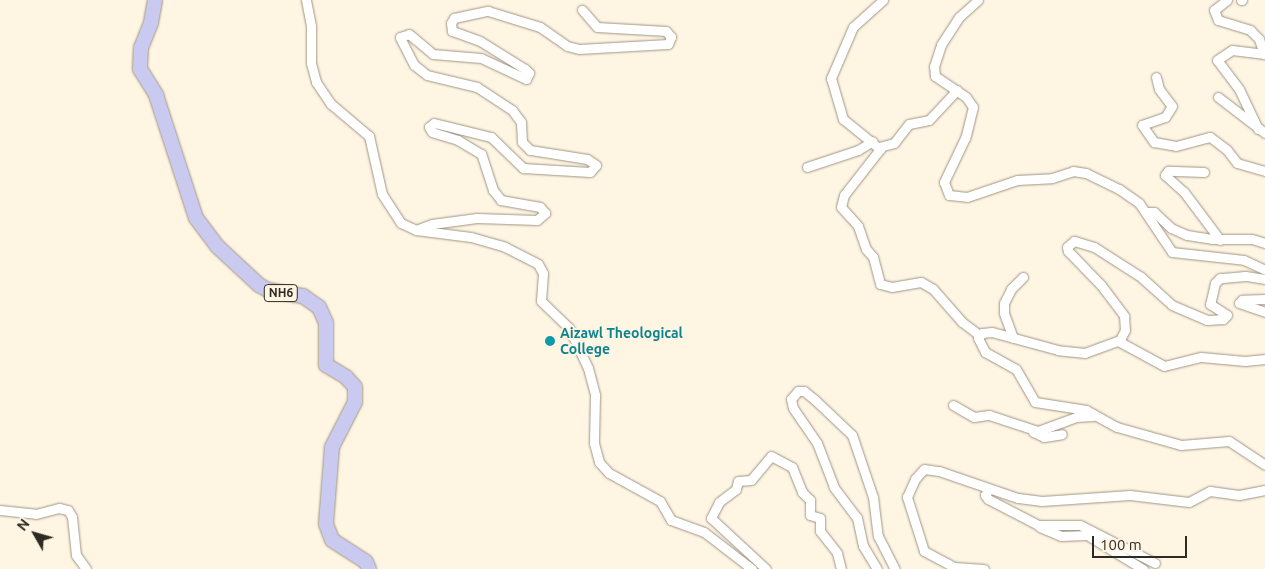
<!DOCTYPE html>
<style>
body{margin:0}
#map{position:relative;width:1265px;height:569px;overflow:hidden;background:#fff5e3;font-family:Ubuntu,sans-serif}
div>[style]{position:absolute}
.roads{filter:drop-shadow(0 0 1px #9e9585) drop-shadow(0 0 1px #9e9585)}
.minor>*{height:9px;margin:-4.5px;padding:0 4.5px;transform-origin:4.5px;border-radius:4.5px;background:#fff}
.highway>*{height:14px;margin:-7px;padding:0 7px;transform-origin:7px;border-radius:7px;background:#cac9f0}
.dots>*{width:14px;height:14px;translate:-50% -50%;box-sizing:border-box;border:2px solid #fff5e3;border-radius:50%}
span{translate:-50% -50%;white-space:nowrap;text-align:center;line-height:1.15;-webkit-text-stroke:4px #fff5e3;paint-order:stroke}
.shield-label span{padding:1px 4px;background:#fff5e3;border:1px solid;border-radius:4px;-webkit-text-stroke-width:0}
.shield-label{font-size:12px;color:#2e2a24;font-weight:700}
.culture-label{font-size:14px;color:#0d838f;font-weight:700}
.left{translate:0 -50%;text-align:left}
.north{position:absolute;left:10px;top:509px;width:50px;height:50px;-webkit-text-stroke:4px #fff5e3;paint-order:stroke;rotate:308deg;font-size:14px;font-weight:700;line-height:20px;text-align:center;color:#2e2a24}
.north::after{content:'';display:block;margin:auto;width:18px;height:22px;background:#2e2a24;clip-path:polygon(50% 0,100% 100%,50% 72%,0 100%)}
.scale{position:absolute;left:1092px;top:536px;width:95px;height:22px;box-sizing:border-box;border:2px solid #2e2a24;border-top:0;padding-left:6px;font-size:15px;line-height:18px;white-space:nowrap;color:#2e2a24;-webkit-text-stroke:4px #fff5e3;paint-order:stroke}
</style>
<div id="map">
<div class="roads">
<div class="minor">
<div style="left:306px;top:0;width:26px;rotate:79deg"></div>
<div style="left:311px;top:26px;width:37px;rotate:90deg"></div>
<div style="left:311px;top:63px;width:20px;rotate:75deg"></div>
<div style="left:316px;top:82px;width:27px;rotate:56deg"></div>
<div style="left:331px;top:104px;width:50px;rotate:40.1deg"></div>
<div style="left:369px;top:136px;width:59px;rotate:77.4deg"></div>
<div style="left:382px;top:194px;width:35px;rotate:57deg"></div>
<div style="left:401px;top:223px;width:17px;rotate:25deg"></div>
<div style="left:416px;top:230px;width:55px;rotate:7.3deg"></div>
<div style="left:471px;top:237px;width:35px;rotate:16deg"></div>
<div style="left:505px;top:247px;width:37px;rotate:27deg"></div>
<div style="left:538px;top:264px;width:10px;rotate:61deg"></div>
<div style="left:543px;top:273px;width:28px;rotate:94deg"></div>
<div style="left:541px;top:301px;width:39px;rotate:44deg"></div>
<div style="left:569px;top:328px;width:44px;rotate:64.6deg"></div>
<div style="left:588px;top:368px;width:28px;rotate:75deg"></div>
<div style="left:595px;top:395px;width:48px;rotate:91.2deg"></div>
<div style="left:594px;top:443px;width:20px;rotate:75deg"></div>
<div style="left:599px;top:462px;width:15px;rotate:48deg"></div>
<div style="left:609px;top:473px;width:58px;rotate:28.8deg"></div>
<div style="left:660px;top:501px;width:22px;rotate:60deg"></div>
<div style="left:671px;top:520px;width:35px;rotate:20deg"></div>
<div style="left:704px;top:532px;width:61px;rotate:37.6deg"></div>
<div style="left:883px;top:0;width:40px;rotate:138deg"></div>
<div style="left:853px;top:27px;width:56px;rotate:113.3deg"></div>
<div style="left:831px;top:78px;width:43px;rotate:73.7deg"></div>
<div style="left:843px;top:119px;width:48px;rotate:39deg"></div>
<div style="left:880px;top:149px;width:58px;rotate:128deg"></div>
<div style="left:844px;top:195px;width:12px;rotate:104deg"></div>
<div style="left:841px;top:207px;width:25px;rotate:48deg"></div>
<div style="left:858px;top:226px;width:24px;rotate:71deg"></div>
<div style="left:866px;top:249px;width:11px;rotate:49deg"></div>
<div style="left:873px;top:257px;width:28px;rotate:75deg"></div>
<div style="left:880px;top:284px;width:12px;rotate:14deg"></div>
<div style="left:892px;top:287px;width:29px;rotate:-10deg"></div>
<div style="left:921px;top:282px;width:14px;rotate:30deg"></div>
<div style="left:933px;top:289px;width:44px;rotate:48.7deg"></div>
<div style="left:962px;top:322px;width:21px;rotate:37deg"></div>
<div style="left:978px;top:0;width:25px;rotate:138deg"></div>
<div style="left:959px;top:17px;width:33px;rotate:123deg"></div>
<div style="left:941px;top:45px;width:22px;rotate:108deg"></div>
<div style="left:934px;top:66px;width:10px;rotate:84deg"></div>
<div style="left:935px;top:76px;width:37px;rotate:34deg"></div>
<div style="left:966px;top:97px;width:12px;rotate:55deg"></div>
<div style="left:973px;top:107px;width:32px;rotate:104deg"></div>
<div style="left:965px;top:138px;width:49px;rotate:115.5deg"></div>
<div style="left:944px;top:182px;width:14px;rotate:69deg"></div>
<div style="left:949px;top:195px;width:18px;rotate:6deg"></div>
<div style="left:967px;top:197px;width:53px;rotate:-18.8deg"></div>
<div style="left:1017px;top:180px;width:35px;rotate:-3deg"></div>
<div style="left:1052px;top:178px;width:22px;rotate:-18deg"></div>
<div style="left:1073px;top:171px;width:13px;rotate:9deg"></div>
<div style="left:1086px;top:173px;width:37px;rotate:26deg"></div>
<div style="left:1119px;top:189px;width:24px;rotate:35deg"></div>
<div style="left:1139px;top:203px;width:59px;rotate:56deg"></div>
<div style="left:1172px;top:252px;width:72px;rotate:6.3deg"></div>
<div style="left:1244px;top:260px;width:23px;rotate:25deg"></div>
<div style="left:1227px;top:0;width:16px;rotate:142deg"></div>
<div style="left:1214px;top:10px;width:11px;rotate:68deg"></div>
<div style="left:1218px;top:20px;width:34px;rotate:17deg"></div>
<div style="left:1250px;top:30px;width:13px;rotate:45deg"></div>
<div style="left:1259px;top:39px;width:16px;rotate:72deg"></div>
<div style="left:1241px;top:0;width:1px"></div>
<div style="left:1156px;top:77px;width:12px;rotate:76deg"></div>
<div style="left:1159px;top:89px;width:21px;rotate:53deg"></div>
<div style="left:1172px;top:106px;width:13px;rotate:122deg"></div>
<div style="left:1165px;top:117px;width:24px;rotate:161deg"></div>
<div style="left:1142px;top:125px;width:21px;rotate:55deg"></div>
<div style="left:1154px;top:142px;width:22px;rotate:10deg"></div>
<div style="left:1176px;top:146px;width:35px;rotate:-15deg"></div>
<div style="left:1210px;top:137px;width:21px;rotate:37deg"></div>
<div style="left:1227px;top:150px;width:16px;rotate:52deg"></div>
<div style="left:1237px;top:163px;width:29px;rotate:16deg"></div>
<div style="left:1218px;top:97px;width:59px;rotate:37.5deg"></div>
<div style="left:1258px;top:129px;width:44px;rotate:-115.4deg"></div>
<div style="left:1239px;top:89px;width:36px;rotate:-127deg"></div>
<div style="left:1217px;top:60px;width:18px;rotate:-34deg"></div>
<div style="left:1232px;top:50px;width:33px;rotate:7deg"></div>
<div style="left:879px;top:147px;width:16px;rotate:-15deg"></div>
<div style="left:894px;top:143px;width:24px;rotate:-52deg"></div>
<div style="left:909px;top:124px;width:20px;rotate:-11deg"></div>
<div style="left:929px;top:120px;width:41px;rotate:-47deg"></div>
<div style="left:807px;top:167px;width:54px;rotate:-18.4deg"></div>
<div style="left:858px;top:150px;width:17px;rotate:-31deg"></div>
<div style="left:1204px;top:172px;width:36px;rotate:-178deg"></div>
<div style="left:1168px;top:171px;width:5px;rotate:127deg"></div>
<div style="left:1165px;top:175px;width:25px;rotate:42deg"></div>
<div style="left:1184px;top:192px;width:60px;rotate:53.1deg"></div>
<div style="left:1148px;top:212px;width:6px"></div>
<div style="left:1154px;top:212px;width:23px;rotate:43deg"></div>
<div style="left:1171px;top:228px;width:17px;rotate:24deg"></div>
<div style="left:1187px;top:235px;width:25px;rotate:9deg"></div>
<div style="left:1212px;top:239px;width:40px"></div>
<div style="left:1252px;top:239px;width:14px;rotate:17deg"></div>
<div style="left:416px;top:230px;width:17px;rotate:-21deg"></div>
<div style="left:432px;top:224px;width:45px;rotate:-7.6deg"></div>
<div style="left:477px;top:218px;width:60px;rotate:1.9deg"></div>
<div style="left:537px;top:220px;width:11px;rotate:-41deg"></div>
<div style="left:545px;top:213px;width:8px;rotate:-130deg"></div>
<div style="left:540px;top:207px;width:40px;rotate:-170deg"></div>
<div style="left:501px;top:200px;width:13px;rotate:-129deg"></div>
<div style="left:493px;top:190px;width:38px;rotate:-108deg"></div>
<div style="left:481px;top:154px;width:27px;rotate:-149deg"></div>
<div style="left:458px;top:140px;width:27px;rotate:-163deg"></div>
<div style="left:432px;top:132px;width:6px;rotate:-121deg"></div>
<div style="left:429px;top:127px;width:6px;rotate:-39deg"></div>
<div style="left:434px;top:123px;width:59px;rotate:13.8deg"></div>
<div style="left:491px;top:137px;width:45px;rotate:44.1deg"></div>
<div style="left:523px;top:168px;width:67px;rotate:3.4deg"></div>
<div style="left:590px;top:172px;width:9px;rotate:-49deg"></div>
<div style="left:596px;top:165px;width:11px;rotate:-146deg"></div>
<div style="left:587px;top:159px;width:58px;rotate:-171deg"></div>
<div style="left:530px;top:150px;width:11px;rotate:-135deg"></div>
<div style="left:522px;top:142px;width:20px;rotate:-93deg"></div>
<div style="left:521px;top:122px;width:15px;rotate:-127deg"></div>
<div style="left:512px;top:110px;width:42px;rotate:-146.7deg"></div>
<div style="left:477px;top:87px;width:51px;rotate:-166.5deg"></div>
<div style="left:427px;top:75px;width:16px;rotate:-142deg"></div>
<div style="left:414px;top:65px;width:31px;rotate:-117deg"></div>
<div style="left:400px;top:37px;width:9px;rotate:-18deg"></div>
<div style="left:409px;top:34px;width:31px;rotate:40deg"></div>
<div style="left:433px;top:54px;width:48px;rotate:4.8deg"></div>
<div style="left:481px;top:58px;width:50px;rotate:25deg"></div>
<div style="left:526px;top:79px;width:7px;rotate:-63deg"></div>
<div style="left:529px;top:73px;width:6px;rotate:-135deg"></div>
<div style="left:525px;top:69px;width:53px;rotate:-148.1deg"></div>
<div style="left:480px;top:41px;width:30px;rotate:-160deg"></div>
<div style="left:452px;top:31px;width:8px;rotate:-97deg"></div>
<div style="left:451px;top:23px;width:6px;rotate:-59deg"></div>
<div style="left:454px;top:18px;width:35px;rotate:-12deg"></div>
<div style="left:488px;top:11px;width:54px;rotate:17.1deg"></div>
<div style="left:540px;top:27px;width:33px;rotate:35deg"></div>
<div style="left:567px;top:46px;width:12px;rotate:14deg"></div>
<div style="left:579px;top:49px;width:89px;rotate:-3.2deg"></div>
<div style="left:668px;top:44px;width:8px;rotate:-67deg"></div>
<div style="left:671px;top:37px;width:8px;rotate:-130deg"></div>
<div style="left:666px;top:31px;width:69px;rotate:-176.7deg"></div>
<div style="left:597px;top:27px;width:23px;rotate:-131deg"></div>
<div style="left:1265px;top:279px;width:20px;rotate:-171deg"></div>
<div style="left:1245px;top:276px;width:25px;rotate:175deg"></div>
<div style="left:1220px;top:278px;width:7px;rotate:135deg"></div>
<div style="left:1215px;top:283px;width:22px;rotate:103deg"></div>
<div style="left:1210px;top:304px;width:20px;rotate:33deg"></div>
<div style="left:1227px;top:315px;width:6px;rotate:135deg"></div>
<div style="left:1223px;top:319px;width:16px;rotate:176deg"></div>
<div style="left:1207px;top:320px;width:38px;rotate:-157deg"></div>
<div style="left:1172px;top:305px;width:42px;rotate:-137.9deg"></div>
<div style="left:1141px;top:277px;width:56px;rotate:-147.4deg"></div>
<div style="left:1094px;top:247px;width:21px;rotate:-163deg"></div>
<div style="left:1074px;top:241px;width:9px;rotate:139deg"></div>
<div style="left:1067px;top:247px;width:4px;rotate:76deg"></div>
<div style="left:1068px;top:251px;width:47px;rotate:45.9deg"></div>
<div style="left:1101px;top:285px;width:39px;rotate:53deg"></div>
<div style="left:1124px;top:316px;width:14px;rotate:86deg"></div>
<div style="left:1125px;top:330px;width:11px;rotate:117deg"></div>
<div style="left:1120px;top:340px;width:37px;rotate:160deg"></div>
<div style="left:1085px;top:353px;width:27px;rotate:-174deg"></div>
<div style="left:1058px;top:350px;width:68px;rotate:-164.7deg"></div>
<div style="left:992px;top:332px;width:10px;rotate:174deg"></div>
<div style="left:982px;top:333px;width:6px;rotate:129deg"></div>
<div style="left:978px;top:338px;width:16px;rotate:63deg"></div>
<div style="left:985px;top:352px;width:35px;rotate:29deg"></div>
<div style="left:1016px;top:369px;width:38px;rotate:60deg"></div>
<div style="left:1035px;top:402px;width:52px;rotate:8.9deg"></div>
<div style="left:1086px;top:410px;width:35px;rotate:29deg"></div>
<div style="left:1117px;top:427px;width:66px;rotate:15.7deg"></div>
<div style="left:1181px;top:445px;width:48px;rotate:-4.8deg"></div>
<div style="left:1229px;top:441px;width:43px;rotate:33.7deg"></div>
<div style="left:1265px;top:299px;width:23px;rotate:178deg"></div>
<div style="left:1242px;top:300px;width:4px;rotate:135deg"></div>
<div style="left:1239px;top:303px;width:28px;rotate:19deg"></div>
<div style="left:1013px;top:338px;width:27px;rotate:-110deg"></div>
<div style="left:1004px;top:313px;width:10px;rotate:-90deg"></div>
<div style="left:1004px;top:303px;width:16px;rotate:-63deg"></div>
<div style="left:1011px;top:289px;width:17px;rotate:-45deg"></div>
<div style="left:1118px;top:341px;width:52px;rotate:28.5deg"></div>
<div style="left:1164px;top:366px;width:38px;rotate:-14deg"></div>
<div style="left:1201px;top:357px;width:44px;rotate:5.2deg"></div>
<div style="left:1245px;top:361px;width:20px;rotate:-6deg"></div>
<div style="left:953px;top:405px;width:24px;rotate:30deg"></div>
<div style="left:974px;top:417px;width:15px;rotate:-8deg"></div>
<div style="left:989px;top:415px;width:52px;rotate:18.1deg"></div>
<div style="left:1038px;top:431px;width:40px;rotate:-20.2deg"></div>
<div style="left:1076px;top:417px;width:17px;rotate:-3deg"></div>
<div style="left:1033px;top:432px;width:12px;rotate:24deg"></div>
<div style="left:1044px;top:437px;width:18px;rotate:-9deg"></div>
<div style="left:989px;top:489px;width:7px;rotate:124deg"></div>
<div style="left:985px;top:495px;width:5px;rotate:53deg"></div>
<div style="left:988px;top:499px;width:56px;rotate:27.5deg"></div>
<div style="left:1038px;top:525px;width:42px"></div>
<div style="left:1080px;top:525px;width:84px;rotate:26.9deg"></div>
<div style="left:0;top:510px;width:36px;rotate:6deg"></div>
<div style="left:36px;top:514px;width:24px;rotate:-15deg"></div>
<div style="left:59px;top:508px;width:9px;rotate:13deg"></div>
<div style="left:68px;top:510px;width:8px;rotate:60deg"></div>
<div style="left:72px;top:517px;width:38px;rotate:84deg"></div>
<div style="left:76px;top:555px;width:17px;rotate:54deg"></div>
<div style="left:1040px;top:527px;width:23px;rotate:23deg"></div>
<div style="left:1061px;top:536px;width:26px;rotate:-2deg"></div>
<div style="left:1087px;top:535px;width:66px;rotate:31.3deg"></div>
<div style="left:766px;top:569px;width:75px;rotate:-137.2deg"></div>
<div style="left:711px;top:518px;width:18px;rotate:-63deg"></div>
<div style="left:719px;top:502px;width:21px;rotate:-37deg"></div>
<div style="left:736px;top:489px;width:8px;rotate:-76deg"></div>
<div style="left:738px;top:481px;width:13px;rotate:-4deg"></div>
<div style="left:751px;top:480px;width:31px;rotate:-50deg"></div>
<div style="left:771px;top:456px;width:24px;rotate:28deg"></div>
<div style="left:792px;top:467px;width:27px;rotate:68deg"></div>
<div style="left:802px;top:492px;width:11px;rotate:45deg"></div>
<div style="left:810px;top:500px;width:15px;rotate:90deg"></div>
<div style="left:810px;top:515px;width:10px;rotate:17deg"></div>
<div style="left:820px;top:518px;width:13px;rotate:90deg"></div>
<div style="left:820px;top:531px;width:28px;rotate:52deg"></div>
<div style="left:837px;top:553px;width:16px;rotate:76deg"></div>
<div style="left:877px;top:569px;width:27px;rotate:-121deg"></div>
<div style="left:863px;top:546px;width:29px;rotate:-102deg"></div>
<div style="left:857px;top:518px;width:39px;rotate:-127deg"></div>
<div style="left:834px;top:487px;width:47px;rotate:-111.1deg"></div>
<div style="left:817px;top:443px;width:42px;rotate:-124.4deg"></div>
<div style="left:793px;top:408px;width:9px;rotate:-103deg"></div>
<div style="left:791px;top:399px;width:11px;rotate:-49deg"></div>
<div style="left:798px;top:391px;width:6px"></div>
<div style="left:804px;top:391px;width:13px;rotate:39deg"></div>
<div style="left:814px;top:399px;width:52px;rotate:43.5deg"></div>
<div style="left:852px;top:435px;width:65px;rotate:71.3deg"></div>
<div style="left:873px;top:497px;width:39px;rotate:83deg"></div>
<div style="left:878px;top:536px;width:37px;rotate:63deg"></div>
<div style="left:984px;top:569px;width:30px;rotate:-176deg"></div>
<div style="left:954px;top:567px;width:34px;rotate:-152deg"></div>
<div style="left:924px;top:551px;width:57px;rotate:-107.5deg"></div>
<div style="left:907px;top:497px;width:20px;rotate:-66deg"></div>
<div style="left:915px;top:479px;width:13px;rotate:-48deg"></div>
<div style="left:924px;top:469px;width:15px;rotate:8deg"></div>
<div style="left:939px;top:471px;width:83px;rotate:18.9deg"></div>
<div style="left:1018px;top:498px;width:24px;rotate:7deg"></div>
<div style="left:1042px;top:501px;width:88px;rotate:-3.9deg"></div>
<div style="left:1130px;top:495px;width:59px;rotate:6.8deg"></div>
<div style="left:1189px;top:502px;width:24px;rotate:-28deg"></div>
<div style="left:1210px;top:491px;width:29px;rotate:8deg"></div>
<div style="left:1239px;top:495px;width:26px;rotate:-11deg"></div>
</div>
<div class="highway">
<div style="left:155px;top:0;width:23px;rotate:100deg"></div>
<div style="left:151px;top:23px;width:27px;rotate:112deg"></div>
<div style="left:141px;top:48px;width:21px;rotate:93deg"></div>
<div style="left:140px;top:69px;width:31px;rotate:58deg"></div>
<div style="left:156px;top:95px;width:129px;rotate:72deg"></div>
<div style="left:196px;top:218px;width:36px;rotate:53deg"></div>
<div style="left:218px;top:247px;width:56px;rotate:42.8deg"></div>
<div style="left:259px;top:285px;width:10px;rotate:29deg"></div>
<div style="left:268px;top:290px;width:36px;rotate:10deg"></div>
<div style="left:303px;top:296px;width:19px;rotate:35deg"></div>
<div style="left:319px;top:307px;width:17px;rotate:66deg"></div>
<div style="left:326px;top:323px;width:42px;rotate:90deg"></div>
<div style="left:326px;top:365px;width:23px;rotate:31deg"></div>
<div style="left:346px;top:377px;width:13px;rotate:48deg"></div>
<div style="left:355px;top:387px;width:15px;rotate:90deg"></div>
<div style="left:355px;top:402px;width:51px;rotate:117.1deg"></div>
<div style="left:332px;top:447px;width:77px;rotate:94.5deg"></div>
<div style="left:326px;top:524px;width:17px;rotate:69deg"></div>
<div style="left:332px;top:540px;width:40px;rotate:32.9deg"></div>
<div style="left:366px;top:562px;width:8px;rotate:67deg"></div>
</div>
</div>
<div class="dots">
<div style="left:550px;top:341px;background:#0f9aa8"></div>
</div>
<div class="shield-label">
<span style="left:281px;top:293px">NH6</span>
</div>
<div class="culture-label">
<span class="left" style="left:560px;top:341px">Aizawl Theological<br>College</span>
</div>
<div class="north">N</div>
<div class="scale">100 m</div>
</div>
